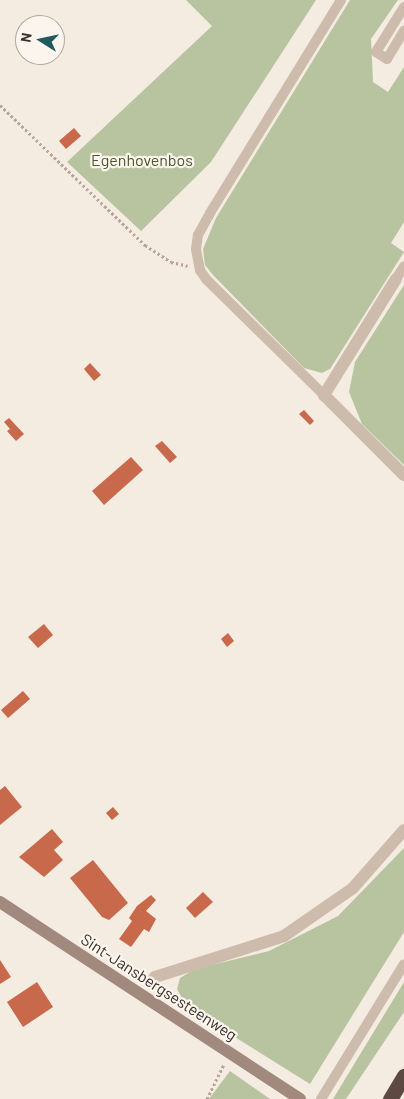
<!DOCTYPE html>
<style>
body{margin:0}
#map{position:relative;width:404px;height:1099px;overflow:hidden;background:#f4ebe1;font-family:Barlow,sans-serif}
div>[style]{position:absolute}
.green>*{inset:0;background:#b8c4a0}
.building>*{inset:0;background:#c8694b}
.path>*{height:3px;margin-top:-1.5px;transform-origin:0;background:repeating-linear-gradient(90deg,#b9a596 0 2.5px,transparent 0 5px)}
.service>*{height:10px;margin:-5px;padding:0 5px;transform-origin:5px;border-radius:5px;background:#cdbbac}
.minor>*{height:12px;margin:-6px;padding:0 6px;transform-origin:6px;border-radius:6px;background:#cdbbac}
.secondary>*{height:12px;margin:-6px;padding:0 6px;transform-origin:6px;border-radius:6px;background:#a18a7d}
.motorway>*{height:15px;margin:-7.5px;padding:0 7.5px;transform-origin:7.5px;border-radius:7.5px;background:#5c4a42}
span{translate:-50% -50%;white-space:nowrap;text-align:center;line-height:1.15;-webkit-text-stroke:4.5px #fbf5ee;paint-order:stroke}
.park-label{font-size:16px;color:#4a5a2e}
.street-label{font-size:16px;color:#3b302b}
.north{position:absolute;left:15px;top:15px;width:50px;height:50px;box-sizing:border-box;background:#fbf5ee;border:1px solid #aea6a0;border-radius:50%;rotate:280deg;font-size:14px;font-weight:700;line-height:20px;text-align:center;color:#3b302b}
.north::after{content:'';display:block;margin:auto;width:18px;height:22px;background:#1f5a5e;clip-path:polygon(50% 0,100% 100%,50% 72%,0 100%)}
</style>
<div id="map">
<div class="green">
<div style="clip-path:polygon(186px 0,316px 0,211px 162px,141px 231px,67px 162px,212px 26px)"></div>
<div style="clip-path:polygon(350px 0,398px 0,371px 39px,373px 82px,388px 92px,404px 67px,404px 222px,391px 243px,404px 252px,330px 369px,322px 373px,304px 368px,213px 275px,205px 265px,203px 249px,216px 218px)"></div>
<div style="clip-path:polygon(404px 285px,404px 465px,362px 424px,349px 392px,355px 362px)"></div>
<div style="clip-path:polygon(404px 848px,404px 932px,310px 1084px,187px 1007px,177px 989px,180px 978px,195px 969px,269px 951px,338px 916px)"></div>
<div style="clip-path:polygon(404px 982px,404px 1012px,346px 1099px,333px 1099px)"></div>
<div style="clip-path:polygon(230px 1071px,270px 1099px,209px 1099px)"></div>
</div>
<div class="building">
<div style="clip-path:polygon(74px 128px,81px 136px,66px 149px,59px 141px)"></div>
<div style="clip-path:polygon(90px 363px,101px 375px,94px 381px,84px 369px)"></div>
<div style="clip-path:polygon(304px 410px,314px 421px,310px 425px,299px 414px)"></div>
<div style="clip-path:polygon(9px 418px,24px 434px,16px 441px,7px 431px,10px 429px,4px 422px)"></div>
<div style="clip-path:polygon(162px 441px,177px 457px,170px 463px,155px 446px)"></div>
<div style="clip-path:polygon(131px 457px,143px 470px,104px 505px,92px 491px)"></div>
<div style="clip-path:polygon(44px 624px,53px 635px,38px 648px,28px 637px)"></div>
<div style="clip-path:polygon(228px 633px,234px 641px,227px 647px,221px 639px)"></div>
<div style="clip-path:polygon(23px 691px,30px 699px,8px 718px,1px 710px)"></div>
<div style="clip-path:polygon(5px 786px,22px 807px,0 825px,0 790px)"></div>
<div style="clip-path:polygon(113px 807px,119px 814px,112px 820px,106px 813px)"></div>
<div style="clip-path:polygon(52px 829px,63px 842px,54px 850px,63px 860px,44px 877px,19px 857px)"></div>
<div style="clip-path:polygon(93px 860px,128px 903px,109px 920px,102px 917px,70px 878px)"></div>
<div style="clip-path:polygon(203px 892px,213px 902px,195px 918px,186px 908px)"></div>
<div style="clip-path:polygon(151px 895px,156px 900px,146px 911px,156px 919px,149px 932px,144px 929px,131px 947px,119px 939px,132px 921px,129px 918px,137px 906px)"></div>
<div style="clip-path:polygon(0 960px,11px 977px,0 984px)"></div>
<div style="clip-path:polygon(37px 982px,53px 1007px,23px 1027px,7px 1002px)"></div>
</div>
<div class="path">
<div style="left:0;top:105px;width:202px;rotate:44deg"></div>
<div style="left:145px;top:245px;width:31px;rotate:33deg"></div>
<div style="left:171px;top:262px;width:17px;rotate:13deg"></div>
<div style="left:207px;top:1099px;width:39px;rotate:-64deg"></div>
</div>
<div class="service">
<div style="left:404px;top:7px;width:53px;rotate:121.9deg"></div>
<div style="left:376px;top:52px;width:13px;rotate:32deg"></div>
<div style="left:387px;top:59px;width:33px;rotate:-59deg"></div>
<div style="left:396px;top:279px;width:15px;rotate:-58deg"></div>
<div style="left:324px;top:395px;width:165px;rotate:-135.5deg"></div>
<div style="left:206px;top:279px;width:11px;rotate:-124deg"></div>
<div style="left:200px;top:270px;width:21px;rotate:-101deg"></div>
<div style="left:196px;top:249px;width:14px;rotate:-82deg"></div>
<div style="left:198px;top:235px;width:25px;rotate:-61deg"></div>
<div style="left:210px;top:213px;width:250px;rotate:-58.4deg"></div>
<div style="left:321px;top:1099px;width:158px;rotate:-58.4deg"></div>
</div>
<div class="minor">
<div style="left:396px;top:279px;width:137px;rotate:121.8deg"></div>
<div style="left:324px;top:395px;width:113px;rotate:45deg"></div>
<div style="left:151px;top:983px;width:7px;rotate:-56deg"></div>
<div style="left:155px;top:977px;width:135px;rotate:-17.6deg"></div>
<div style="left:284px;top:936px;width:84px;rotate:-34.8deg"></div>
<div style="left:353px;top:888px;width:77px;rotate:-48.7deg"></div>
</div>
<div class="secondary">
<div style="left:0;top:902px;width:359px;rotate:33.3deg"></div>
</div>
<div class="motorway">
<div style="left:390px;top:1099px;width:27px;rotate:-59deg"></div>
</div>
<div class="park-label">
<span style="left:142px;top:160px">Egenhovenbos</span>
</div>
<div class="street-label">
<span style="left:159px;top:987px;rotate:33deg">Sint-Jansbergsesteenweg</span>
</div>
<div class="north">N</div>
</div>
